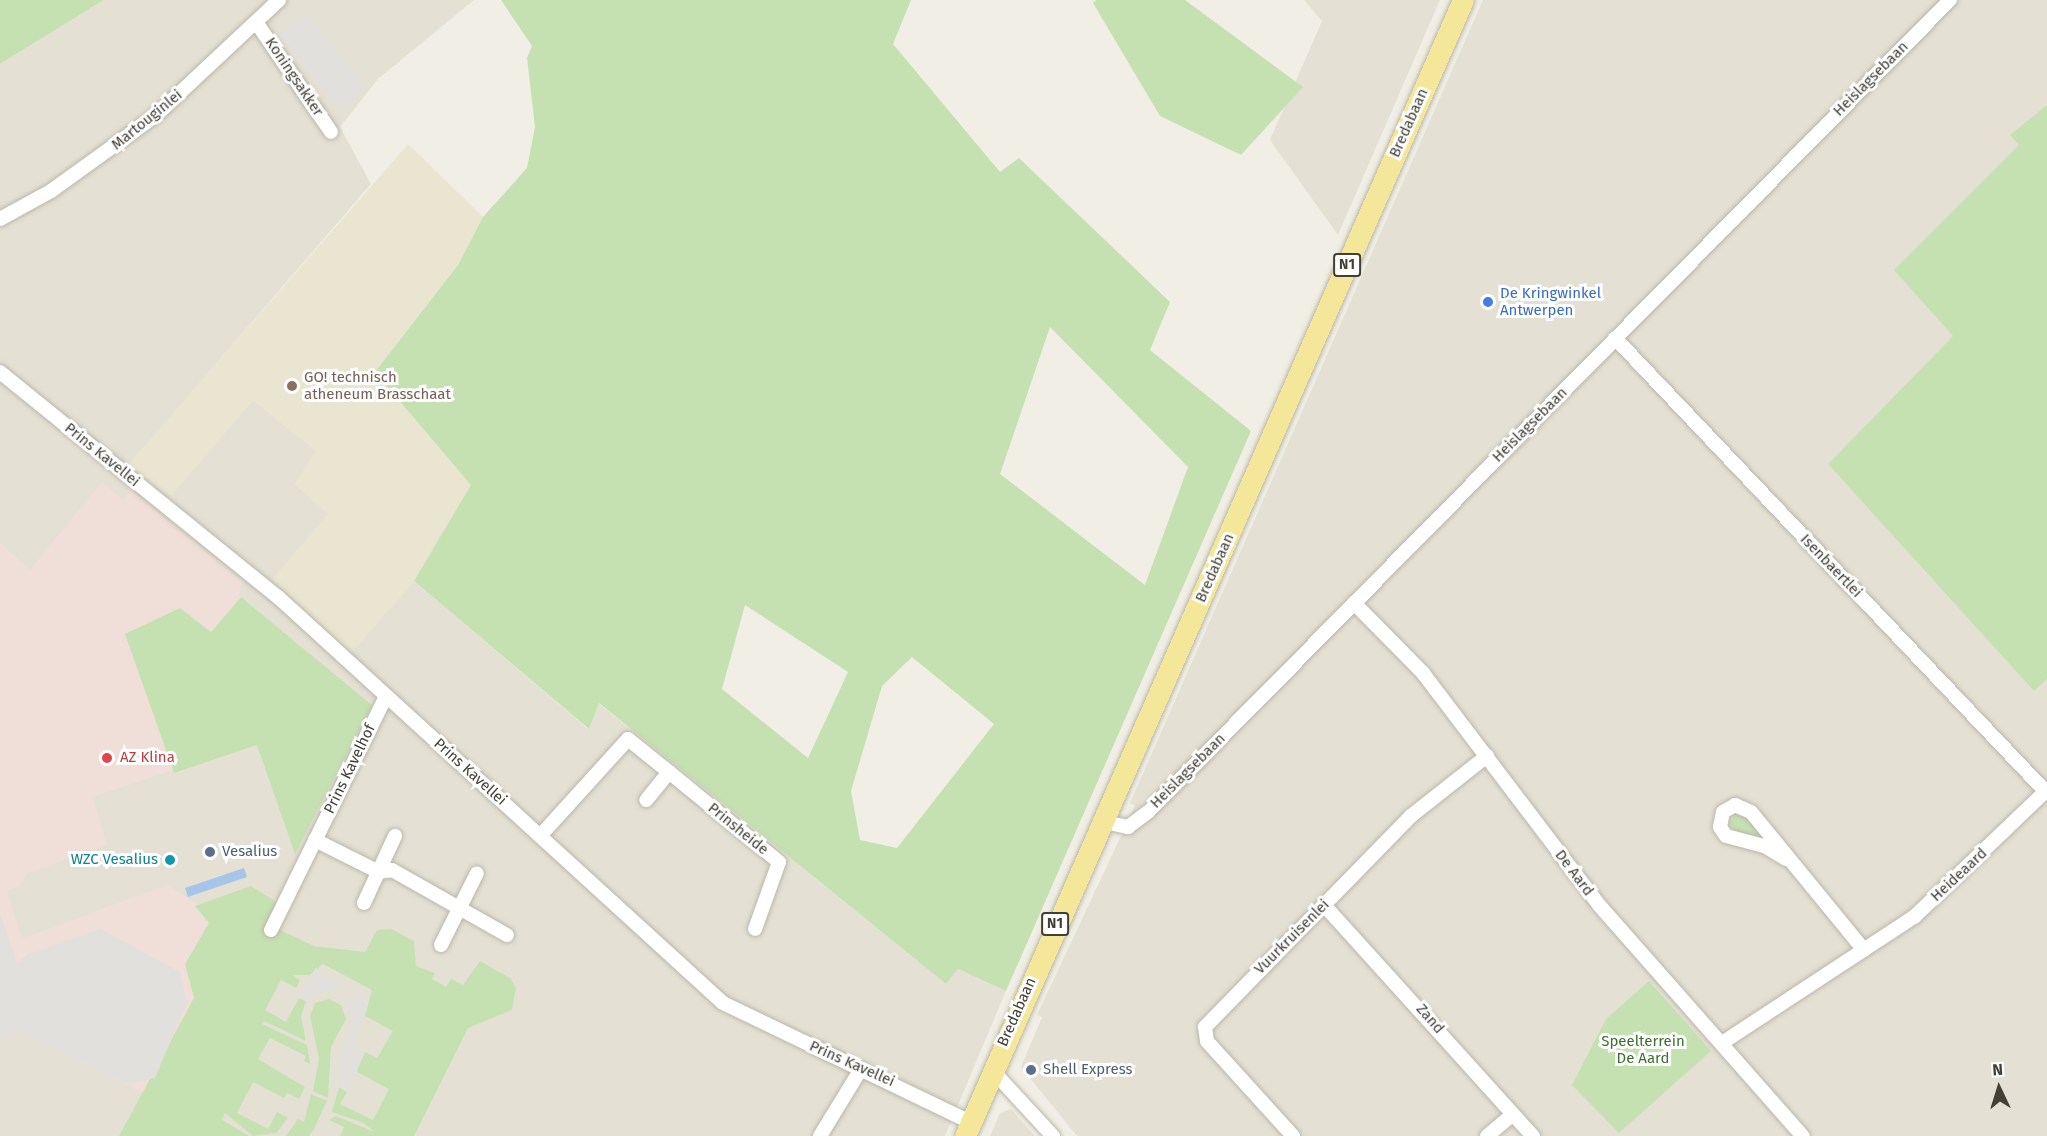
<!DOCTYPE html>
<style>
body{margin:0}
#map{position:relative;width:2047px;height:1136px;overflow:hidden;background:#f1efe5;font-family:"Fira Sans",sans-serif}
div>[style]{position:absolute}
.residential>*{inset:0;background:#e4e1d4}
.education>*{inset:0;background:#e9e5d0}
.medical>*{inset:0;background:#f0dfd9}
.green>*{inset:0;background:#c5e1b1}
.parking>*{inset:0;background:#e2e0dd}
.water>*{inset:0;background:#a6c5e8}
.roads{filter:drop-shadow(0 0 2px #bbb7a9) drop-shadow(0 0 2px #bbb7a9)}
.minor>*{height:14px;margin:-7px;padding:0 7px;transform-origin:7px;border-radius:7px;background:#fff}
.primary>*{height:21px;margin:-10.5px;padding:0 10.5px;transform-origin:10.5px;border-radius:10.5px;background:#f4e79a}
.dots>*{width:16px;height:16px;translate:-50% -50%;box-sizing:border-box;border:3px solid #fff;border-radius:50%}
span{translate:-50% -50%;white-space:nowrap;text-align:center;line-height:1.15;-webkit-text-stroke:6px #fff;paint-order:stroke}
.shield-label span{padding:2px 4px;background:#fff;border:2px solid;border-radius:4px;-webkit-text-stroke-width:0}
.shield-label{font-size:14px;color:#423f35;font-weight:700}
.street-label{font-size:15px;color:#423f35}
.shop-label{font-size:15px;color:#366cbe}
.left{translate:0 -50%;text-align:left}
.education-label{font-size:15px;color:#785e54}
.health-label{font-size:15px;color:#be3a42}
.service-label{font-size:15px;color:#4e5e75}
.culture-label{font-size:15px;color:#0d838f}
.right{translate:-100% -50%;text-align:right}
.park-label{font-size:15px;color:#3e6e2f}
.north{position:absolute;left:1969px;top:1058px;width:60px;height:60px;-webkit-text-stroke:4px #fff;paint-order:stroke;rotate:356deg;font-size:16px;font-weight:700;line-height:24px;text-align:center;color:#423f35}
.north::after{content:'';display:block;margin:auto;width:21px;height:27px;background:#423f35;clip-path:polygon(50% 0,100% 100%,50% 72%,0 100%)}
</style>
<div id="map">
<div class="residential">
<div style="clip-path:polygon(104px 0,474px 0,378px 79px,340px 127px,371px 184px,129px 465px,171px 495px,253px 400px,317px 451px,295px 484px,329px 514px,350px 653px,414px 581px,588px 729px,598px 703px,946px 984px,958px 969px,1006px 991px,945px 1136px,0 1136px,0 64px)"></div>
<div style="clip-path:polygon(1304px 0,1440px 0,1338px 235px,1270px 140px,1322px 21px)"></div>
<div style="clip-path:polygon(1483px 0,2047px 0,2047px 1136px,1077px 1136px,1021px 1067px,1042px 1017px,1037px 1015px,1135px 806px,1130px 803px)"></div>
<div style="clip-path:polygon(1011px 1109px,1035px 1136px,990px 1136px,1000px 1113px)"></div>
</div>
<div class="education">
<div style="clip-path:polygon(408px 144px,483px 217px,458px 265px,375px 372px,472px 485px,414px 581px,350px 654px,272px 580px,328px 514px,295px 484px,316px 451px,253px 400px,171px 496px,128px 465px)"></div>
</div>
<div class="medical">
<div style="clip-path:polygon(102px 482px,123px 500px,131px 491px,242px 582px,239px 595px,372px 704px,92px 797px,107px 844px,26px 874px,20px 886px,7px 891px,22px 939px,167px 885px,234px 927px,151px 1097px,21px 1031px,0 1040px,0 543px,30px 570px)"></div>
</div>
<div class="green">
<div style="clip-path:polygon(0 0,104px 0,0 64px)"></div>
<div style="clip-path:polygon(evenodd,501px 0,911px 0,893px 44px,1000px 172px,1019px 158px,1170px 302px,1150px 350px,1251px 431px,1006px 991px,958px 969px,946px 984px,599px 703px,589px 729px,414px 581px,471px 485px,375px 372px,458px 265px,483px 217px,527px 168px,535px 127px,527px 58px,532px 46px,501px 0,1050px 327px,1188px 467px,1145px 585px,1000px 474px,1050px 327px,501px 0,745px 605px,848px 672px,808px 758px,722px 689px,745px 605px,501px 0,912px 657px,994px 724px,897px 848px,860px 840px,851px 791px,882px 686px,912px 657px)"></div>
<div style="clip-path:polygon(1096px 0,1185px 0,1303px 87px,1241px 155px,1160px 116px,1093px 3px)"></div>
<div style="clip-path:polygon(2047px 105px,2047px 679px,2034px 691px,1828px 464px,1953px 336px,1894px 270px,2019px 145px,2010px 135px)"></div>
<div style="clip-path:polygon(241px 597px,372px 705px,295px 854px,257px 745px,174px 773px,125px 634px,180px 608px,211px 632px)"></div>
<div style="clip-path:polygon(1741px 811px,1772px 842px,1738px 836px,1729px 822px)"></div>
<div style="clip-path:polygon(251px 886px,278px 903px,268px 924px,314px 946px,365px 952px,377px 930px,391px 929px,414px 941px,416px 966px,435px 973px,432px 979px,446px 987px,451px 979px,463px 985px,480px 961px,510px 978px,516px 988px,512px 1010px,468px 1028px,414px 1136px,340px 1136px,344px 1127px,329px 1120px,336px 1116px,374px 1132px,364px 1123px,332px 1112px,339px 1087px,347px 1092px,340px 1104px,373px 1120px,389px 1089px,357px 1072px,359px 1064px,365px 1052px,377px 1058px,393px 1031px,365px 1016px,372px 990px,323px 964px,310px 975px,292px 975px,300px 980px,296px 988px,281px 980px,265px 1010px,286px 1022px,299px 998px,306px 1001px,301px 1017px,306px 1041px,264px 1021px,262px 1024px,307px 1045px,310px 1064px,304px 1061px,306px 1056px,270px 1038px,258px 1059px,305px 1087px,299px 1099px,287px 1093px,284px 1098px,253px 1082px,237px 1113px,268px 1129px,277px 1112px,288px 1118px,276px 1133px,253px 1136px,225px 1113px,222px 1120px,249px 1136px,119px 1136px,194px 998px,185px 964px,209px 923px,195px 906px)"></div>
<div style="clip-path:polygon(1649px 981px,1711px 1051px,1619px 1133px,1572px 1085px,1606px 1019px)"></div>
<div style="clip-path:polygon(329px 999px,341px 1005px,346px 1019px,331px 1047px,328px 1098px,313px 1091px,319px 1059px,310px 1016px,315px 1003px)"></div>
<div style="clip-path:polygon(311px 1094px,327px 1101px,314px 1129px,309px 1136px,286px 1136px,298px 1119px,304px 1122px)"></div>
</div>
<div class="parking">
<div style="clip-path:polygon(305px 14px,366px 89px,341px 110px,279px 35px)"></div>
<div style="clip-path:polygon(0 913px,17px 963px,28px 954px,101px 929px,180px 972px,187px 1002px,155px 1078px,126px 1084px,21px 1031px,0 1040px)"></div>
<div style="clip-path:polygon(316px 967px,319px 973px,339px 983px,335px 991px,317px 992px,306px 1001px,299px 998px)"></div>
<div style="clip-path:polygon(357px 993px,368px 999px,354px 1046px,365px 1052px,347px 1092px,339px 1087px,339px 1052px,354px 1017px,341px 994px,352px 1000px)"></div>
</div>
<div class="water">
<div style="clip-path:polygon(244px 868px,247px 877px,188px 897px,185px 888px)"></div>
</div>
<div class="roads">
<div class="minor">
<div style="left:256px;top:22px;width:133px;rotate:55.7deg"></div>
<div style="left:0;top:219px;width:58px;rotate:-28.8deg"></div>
<div style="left:51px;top:191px;width:128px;rotate:-35.8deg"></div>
<div style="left:155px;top:116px;width:170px;rotate:-43.1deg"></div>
<div style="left:1615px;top:338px;width:627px;rotate:46.49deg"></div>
<div style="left:0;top:372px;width:358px;rotate:39deg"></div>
<div style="left:278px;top:597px;width:602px;rotate:42.38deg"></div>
<div style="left:723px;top:1003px;width:274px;rotate:25.7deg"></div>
<div style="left:1354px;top:603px;width:98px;rotate:45.4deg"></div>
<div style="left:1423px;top:673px;width:291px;rotate:52.8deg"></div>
<div style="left:1599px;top:905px;width:308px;rotate:48.6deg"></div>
<div style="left:669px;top:772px;width:142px;rotate:39.3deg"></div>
<div style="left:779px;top:862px;width:71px;rotate:109.7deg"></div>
<div style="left:1100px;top:821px;width:29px;rotate:12deg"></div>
<div style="left:1128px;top:827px;width:26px;rotate:-37deg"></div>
<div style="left:1149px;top:811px;width:1140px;rotate:-45.36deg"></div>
<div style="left:540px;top:836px;width:131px;rotate:-47.8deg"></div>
<div style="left:628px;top:739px;width:53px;rotate:38.8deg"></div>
<div style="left:669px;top:772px;width:36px;rotate:129deg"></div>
<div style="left:315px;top:840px;width:72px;rotate:26.6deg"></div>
<div style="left:379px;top:872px;width:13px;rotate:-9deg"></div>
<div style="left:392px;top:870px;width:132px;rotate:29.5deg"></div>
<div style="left:1786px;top:859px;width:26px;rotate:-149deg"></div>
<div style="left:1764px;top:846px;width:39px;rotate:-165deg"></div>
<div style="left:1726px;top:836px;width:11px;rotate:-124deg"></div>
<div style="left:1720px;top:827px;width:15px;rotate:-79deg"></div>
<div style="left:1723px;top:812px;width:14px;rotate:-30deg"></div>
<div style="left:1735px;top:805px;width:17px;rotate:24deg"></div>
<div style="left:1751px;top:812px;width:178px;rotate:50.7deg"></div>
<div style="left:364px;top:903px;width:74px;rotate:-65.2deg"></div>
<div style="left:1324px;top:905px;width:312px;rotate:47.9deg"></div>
<div style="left:271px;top:930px;width:258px;rotate:-63.8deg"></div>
<div style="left:441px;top:945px;width:80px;rotate:-63.4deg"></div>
<div style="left:1722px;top:1043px;width:230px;rotate:-33.3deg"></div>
<div style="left:1914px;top:917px;width:184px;rotate:-43.7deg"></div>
<div style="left:992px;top:1070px;width:90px;rotate:47.3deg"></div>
<div style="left:820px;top:1136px;width:79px;rotate:-58.5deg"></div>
<div style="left:1293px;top:1136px;width:128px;rotate:-132.2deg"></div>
<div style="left:1207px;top:1041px;width:14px;rotate:-98deg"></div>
<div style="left:1205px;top:1027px;width:295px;rotate:-45.7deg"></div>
<div style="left:1411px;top:816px;width:97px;rotate:-38.3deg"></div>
<div style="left:1487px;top:1136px;width:34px;rotate:-40deg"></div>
</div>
<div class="primary">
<div style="left:965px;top:1136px;width:1240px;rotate:-66.33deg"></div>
</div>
</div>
<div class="dots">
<div style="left:1488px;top:302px;background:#3f7fe0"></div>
<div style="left:292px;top:386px;background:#8d6e63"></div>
<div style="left:107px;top:758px;background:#e0444e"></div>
<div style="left:210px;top:852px;background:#5c6f8a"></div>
<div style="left:170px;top:860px;background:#0f9aa8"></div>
<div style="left:1031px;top:1070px;background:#5c6f8a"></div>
</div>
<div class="shield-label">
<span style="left:1347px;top:265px">N1</span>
<span style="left:1055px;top:924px">N1</span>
</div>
<div class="street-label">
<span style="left:294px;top:77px;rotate:56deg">Koningsakker</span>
<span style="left:1871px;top:79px;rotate:-45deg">Heislagsebaan</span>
<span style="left:147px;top:120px;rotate:-39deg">Martouginlei</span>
<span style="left:1409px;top:123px;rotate:-66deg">Bredabaan</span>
<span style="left:1530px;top:425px;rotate:-45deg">Heislagsebaan</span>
<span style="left:102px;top:455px;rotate:39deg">Prins Kavellei</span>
<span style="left:1831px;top:566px;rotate:46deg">Isenbaertlei</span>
<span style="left:1215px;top:568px;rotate:-66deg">Bredabaan</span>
<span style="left:350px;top:769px;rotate:-64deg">Prins Kavelhof</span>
<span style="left:1188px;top:771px;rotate:-45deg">Heislagsebaan</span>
<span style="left:470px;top:772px;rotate:42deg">Prins Kavellei</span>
<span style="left:738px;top:829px;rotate:39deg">Prinsheide</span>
<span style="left:1574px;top:873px;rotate:53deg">De Aard</span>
<span style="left:1959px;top:875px;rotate:-43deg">Heideaard</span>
<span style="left:1292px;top:937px;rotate:-45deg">Vuurkruisenlei</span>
<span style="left:1017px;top:1012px;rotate:-66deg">Bredabaan</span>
<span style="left:1430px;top:1019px;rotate:49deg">Zand</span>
<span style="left:852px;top:1064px;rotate:24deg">Prins Kavellei</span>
</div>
<div class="shop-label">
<span class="left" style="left:1500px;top:302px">De Kringwinkel<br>Antwerpen</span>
</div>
<div class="education-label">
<span class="left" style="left:304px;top:386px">GO! technisch<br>atheneum Brasschaat</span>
</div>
<div class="health-label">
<span class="left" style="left:120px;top:758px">AZ Klina</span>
</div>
<div class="service-label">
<span class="left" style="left:222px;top:852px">Vesalius</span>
<span class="left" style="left:1043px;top:1070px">Shell Express</span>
</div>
<div class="culture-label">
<span class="right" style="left:158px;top:860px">WZC Vesalius</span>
</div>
<div class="park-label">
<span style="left:1643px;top:1050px">Speelterrein<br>De Aard</span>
</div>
<div class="north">N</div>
</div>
